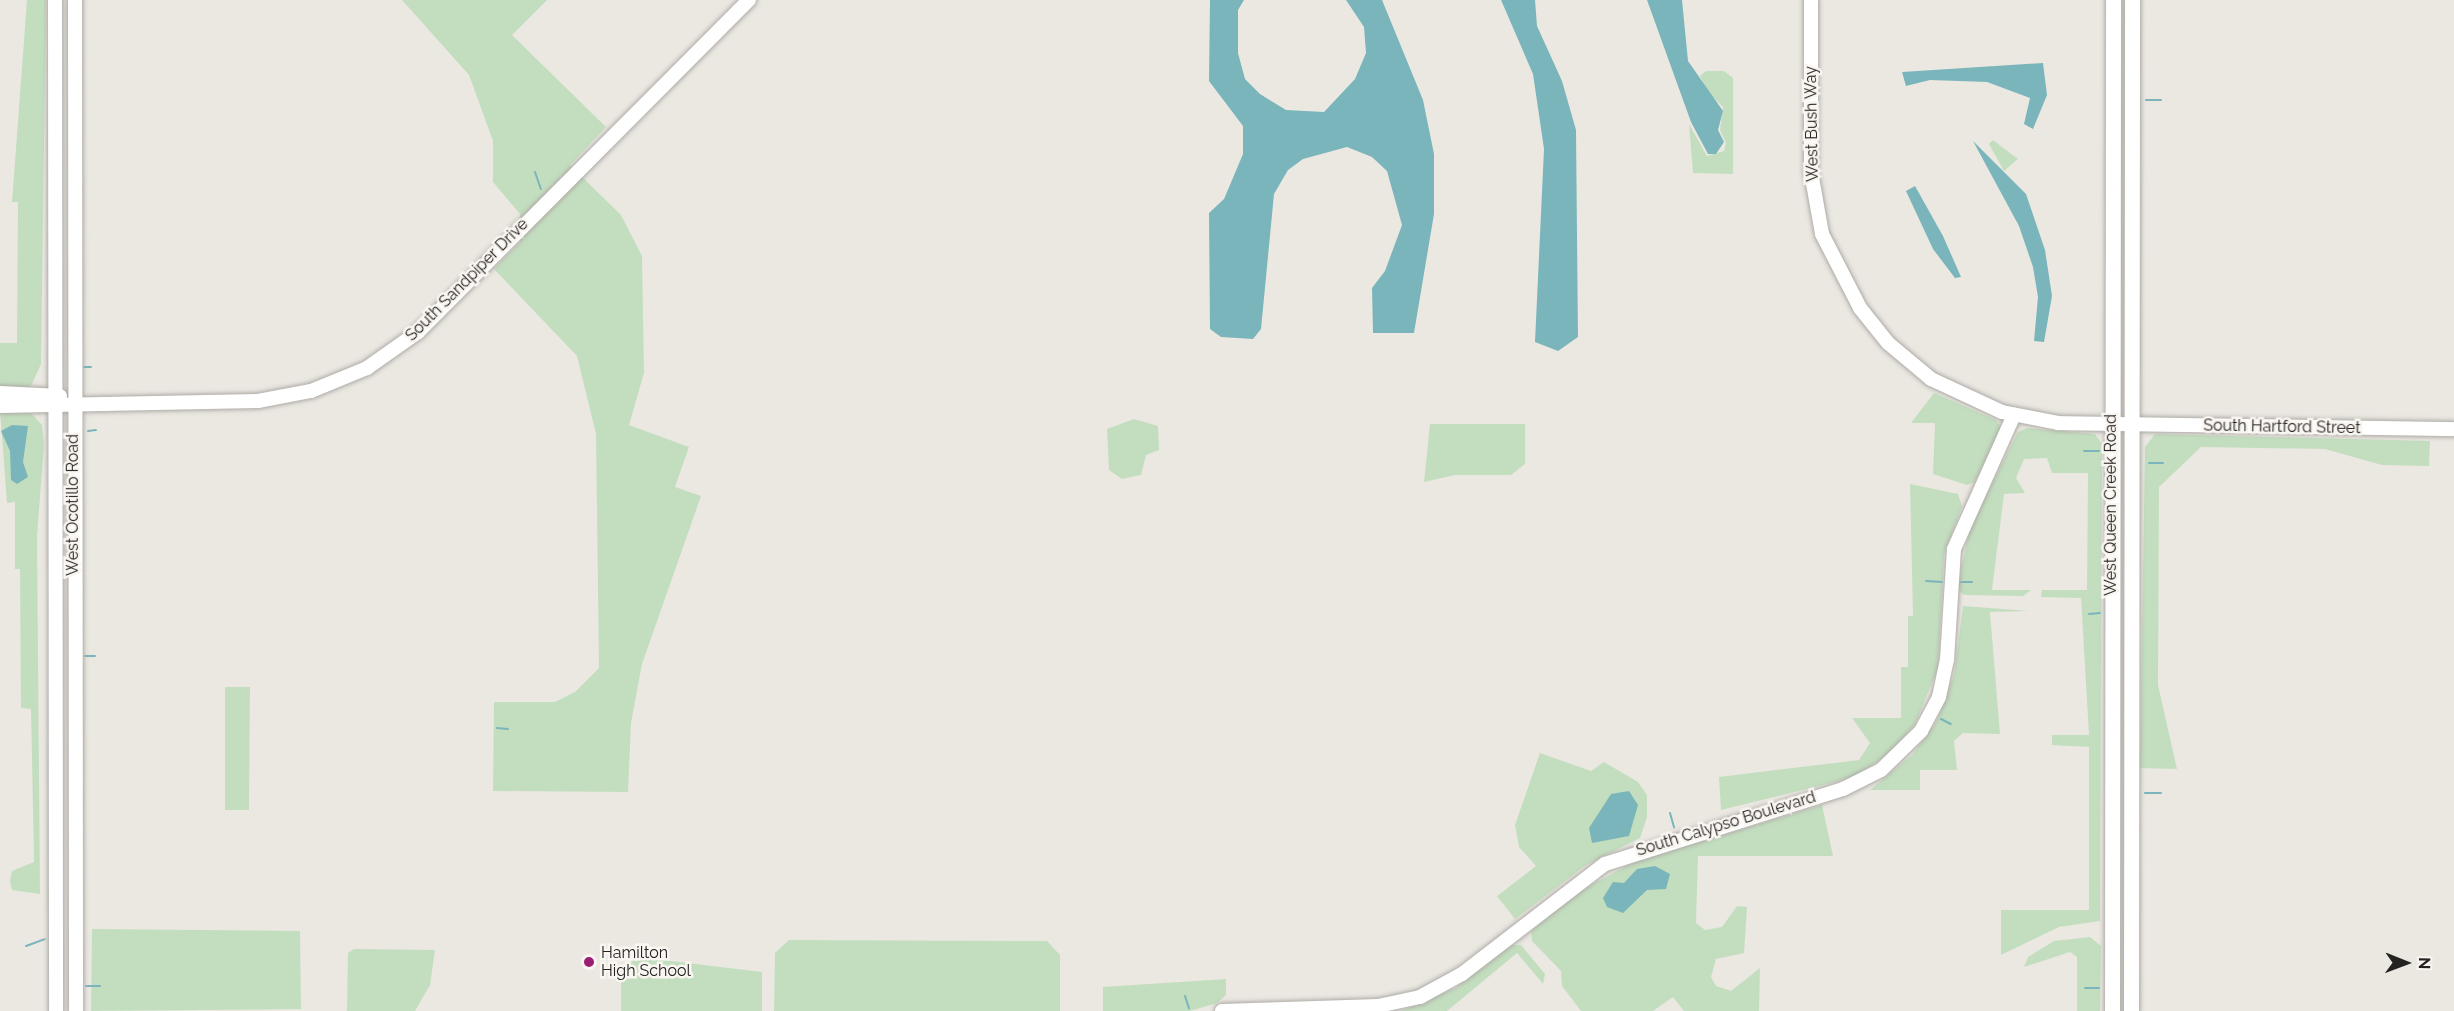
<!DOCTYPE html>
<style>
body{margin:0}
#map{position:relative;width:2454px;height:1011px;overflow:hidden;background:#ebe8e2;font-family:Raleway,sans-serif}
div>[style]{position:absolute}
.green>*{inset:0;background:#c3debf}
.water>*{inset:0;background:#7ab5bb}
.stream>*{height:2px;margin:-1px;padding:0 1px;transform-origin:1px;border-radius:1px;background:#7ab5bb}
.roads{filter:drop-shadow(0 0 2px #aeaba6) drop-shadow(0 0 2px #aeaba6)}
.secondary>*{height:14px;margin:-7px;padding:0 7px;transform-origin:7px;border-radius:7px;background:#fff}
.primary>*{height:15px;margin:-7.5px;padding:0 7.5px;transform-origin:7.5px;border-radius:7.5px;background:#fff}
.dots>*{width:16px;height:16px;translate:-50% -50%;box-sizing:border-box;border:3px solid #f9f5f0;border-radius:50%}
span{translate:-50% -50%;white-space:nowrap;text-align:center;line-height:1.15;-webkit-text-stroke:5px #f9f5f0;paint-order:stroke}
.street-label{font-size:16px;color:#242321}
.poi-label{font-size:16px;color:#242321}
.left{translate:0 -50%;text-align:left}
.north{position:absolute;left:2376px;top:933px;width:60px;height:60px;-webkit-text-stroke:4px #f9f5f0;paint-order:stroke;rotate:91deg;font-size:16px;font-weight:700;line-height:24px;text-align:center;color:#242321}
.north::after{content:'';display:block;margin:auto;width:21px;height:27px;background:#242321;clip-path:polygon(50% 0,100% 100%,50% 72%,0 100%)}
</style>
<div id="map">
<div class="green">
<div style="clip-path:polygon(27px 0,46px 0,41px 364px,30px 388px,0 388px,0 343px,17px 343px,18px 202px,12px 202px)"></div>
<div style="clip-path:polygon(402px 0,547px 0,512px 35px,606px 127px,570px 165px,621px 215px,642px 256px,644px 373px,629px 425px,689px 447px,675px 487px,701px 496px,642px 664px,631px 723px,628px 792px,493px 791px,494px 702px,555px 702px,575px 692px,599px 668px,596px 434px,577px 356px,494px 269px,520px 242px,520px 214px,493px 182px,493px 141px,469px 75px)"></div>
<div style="clip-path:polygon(1706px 71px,1724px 71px,1733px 78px,1733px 174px,1693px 173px,1689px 124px,1707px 156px,1724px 151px,1726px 143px,1720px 130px,1723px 107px,1708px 92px,1700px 76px)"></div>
<div style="clip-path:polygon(1993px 140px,2018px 159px,2004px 171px,1989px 144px)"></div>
<div style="clip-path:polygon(1934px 393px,1996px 420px,2001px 428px,1975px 482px,1967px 485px,1933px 474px,1935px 423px,1911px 423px)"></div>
<div style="clip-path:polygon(0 410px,28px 410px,42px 425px,44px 445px,37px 536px,40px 894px,12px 890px,10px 881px,12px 871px,34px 862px,31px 709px,21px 708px,20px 569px,15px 569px,15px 502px,7px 503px)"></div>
<div style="clip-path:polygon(1134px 419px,1158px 426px,1159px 450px,1146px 455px,1141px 475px,1122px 479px,1109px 470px,1107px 429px)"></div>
<div style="clip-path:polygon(1430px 424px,1525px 424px,1525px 464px,1511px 475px,1455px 475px,1424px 482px)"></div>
<div style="clip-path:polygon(2027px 428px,2095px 434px,2102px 444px,2100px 921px,2059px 927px,2001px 955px,2001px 910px,2089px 910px,2089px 747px,2052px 745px,2052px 735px,2089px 735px,2081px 598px,2041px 597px,2042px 590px,2087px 590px,2088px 473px,2052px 473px,2047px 458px,2024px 459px,2016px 478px,2025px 493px,2004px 494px,1992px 590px,2031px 590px,2023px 596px,1964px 595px,1957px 589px,1970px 528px,2018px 432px)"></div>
<div style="clip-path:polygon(2155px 434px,2430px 441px,2429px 466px,2382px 465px,2325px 449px,2201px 447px,2159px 487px,2158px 685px,2177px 769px,2140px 768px,2145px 447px)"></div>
<div style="clip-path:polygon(1910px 484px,1958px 494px,1962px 506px,1944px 555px,1938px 668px,1915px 724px,1888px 755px,1851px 778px,1721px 810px,1719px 777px,1859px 760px,1870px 743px,1852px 718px,1901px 718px,1901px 667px,1908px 667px,1908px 616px,1913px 616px)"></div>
<div style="clip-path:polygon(1963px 606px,2029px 611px,1990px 612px,2000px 734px,1963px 733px,1954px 741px,1957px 770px,1920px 770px,1920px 790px,1870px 790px,1912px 755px,1936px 723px,1954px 675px)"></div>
<div style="clip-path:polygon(225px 687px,250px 687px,249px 810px,225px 810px)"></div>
<div style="clip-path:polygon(1540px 753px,1591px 771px,1604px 762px,1638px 782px,1647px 795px,1647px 817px,1640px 838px,1586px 865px,1515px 919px,1497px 896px,1536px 866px,1519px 847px,1515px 825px)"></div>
<div style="clip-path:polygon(1822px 805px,1833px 856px,1698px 856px,1696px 923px,1705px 930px,1722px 927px,1737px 906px,1747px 907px,1744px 953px,1716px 959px,1711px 977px,1716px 986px,1731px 991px,1760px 968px,1759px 1011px,1684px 1011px,1673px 997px,1653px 1011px,1581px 1011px,1562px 986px,1561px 971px,1532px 941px,1531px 931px,1580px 891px,1632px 863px)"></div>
<div style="clip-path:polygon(92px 929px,300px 931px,301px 1009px,91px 1011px)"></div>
<div style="clip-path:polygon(2090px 937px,2101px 946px,2100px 1011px,2077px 1011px,2077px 957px,2070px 952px,2024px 967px,2028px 957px,2054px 941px)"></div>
<div style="clip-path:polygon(789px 940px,1047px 941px,1060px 955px,1060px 1011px,774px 1011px,775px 953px)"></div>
<div style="clip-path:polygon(1511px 945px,1521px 945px,1545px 974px,1543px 984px,1517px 953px,1447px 1011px,1401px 1011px,1456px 988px)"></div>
<div style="clip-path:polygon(354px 949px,435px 950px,430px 985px,415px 1011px,347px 1011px,348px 953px)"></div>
<div style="clip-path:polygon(638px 957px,762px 972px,762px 1011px,621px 1011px,621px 969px)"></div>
<div style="clip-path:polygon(1226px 979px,1226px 995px,1217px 1003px,1190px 1011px,1103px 1011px,1103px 987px)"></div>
</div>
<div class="water">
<div style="clip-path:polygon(1210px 0,1244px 0,1238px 10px,1238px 53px,1245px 79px,1260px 94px,1286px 110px,1324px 112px,1355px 79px,1366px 53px,1364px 27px,1346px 0,1382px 0,1423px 100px,1434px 154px,1434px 214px,1414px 333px,1373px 333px,1372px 288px,1385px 271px,1402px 225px,1387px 171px,1372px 157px,1347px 147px,1303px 159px,1288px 170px,1274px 194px,1261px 329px,1253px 339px,1221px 337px,1210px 329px,1209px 213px,1224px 199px,1243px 154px,1243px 126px,1209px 81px)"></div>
<div style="clip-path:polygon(1501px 0,1535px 0,1537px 26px,1562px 81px,1576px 130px,1578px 337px,1558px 351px,1535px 342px,1544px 149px,1533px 74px)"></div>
<div style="clip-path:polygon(1647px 0,1682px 0,1688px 61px,1723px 111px,1718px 130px,1724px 142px,1716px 154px,1708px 154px,1691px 122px)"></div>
<div style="clip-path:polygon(2043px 63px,2047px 95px,2033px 129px,2024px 124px,2030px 98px,1987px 82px,1930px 80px,1906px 86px,1902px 72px)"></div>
<div style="clip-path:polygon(1973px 141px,2026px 194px,2045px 250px,2052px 296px,2044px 342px,2034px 341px,2038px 297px,2033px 267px,2019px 226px)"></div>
<div style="clip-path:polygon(1915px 186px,1943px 236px,1961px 277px,1955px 278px,1933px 249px,1906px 191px)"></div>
<div style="clip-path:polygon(12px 425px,28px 426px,23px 462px,28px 477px,17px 484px,11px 480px,10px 451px,1px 431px)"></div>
<div style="clip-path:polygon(1629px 791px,1638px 805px,1629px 836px,1592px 843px,1589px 828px,1611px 794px)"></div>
<div style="clip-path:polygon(1655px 866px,1670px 874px,1666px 889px,1647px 890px,1623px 913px,1607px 907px,1603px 898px,1613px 882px,1624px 883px,1637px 869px)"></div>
</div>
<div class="stream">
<div style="left:2146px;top:100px;width:15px"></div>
<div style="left:535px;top:172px;width:18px;rotate:71deg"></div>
<div style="left:84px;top:367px;width:7px"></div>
<div style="left:88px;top:431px;width:8px;rotate:-7deg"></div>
<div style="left:2084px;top:451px;width:15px"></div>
<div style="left:2149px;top:463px;width:14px"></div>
<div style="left:1926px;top:581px;width:16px;rotate:4deg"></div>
<div style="left:1961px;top:582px;width:11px"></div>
<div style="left:2089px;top:614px;width:11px;rotate:-5deg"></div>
<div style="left:85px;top:656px;width:10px"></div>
<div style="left:1941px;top:719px;width:11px;rotate:27deg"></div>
<div style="left:497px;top:728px;width:11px;rotate:5deg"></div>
<div style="left:2145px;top:793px;width:16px"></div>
<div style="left:1670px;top:813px;width:15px;rotate:74deg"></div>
<div style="left:26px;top:946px;width:20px;rotate:-20deg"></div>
<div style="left:86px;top:986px;width:14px"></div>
<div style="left:2085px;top:988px;width:14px"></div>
<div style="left:1185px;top:996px;width:13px;rotate:72deg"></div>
</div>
<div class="roads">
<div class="secondary">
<div style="left:55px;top:0;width:1011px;rotate:89.94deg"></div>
<div style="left:75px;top:0;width:1011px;rotate:89.94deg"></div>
<div style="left:1811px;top:0;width:172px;rotate:90deg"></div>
<div style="left:1811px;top:172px;width:63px;rotate:79.9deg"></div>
<div style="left:1822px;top:234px;width:83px;rotate:62.8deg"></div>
<div style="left:1860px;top:308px;width:45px;rotate:51.3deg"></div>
<div style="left:1888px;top:343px;width:56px;rotate:39.9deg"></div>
<div style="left:1931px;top:379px;width:78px;rotate:24.9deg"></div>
<div style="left:2002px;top:412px;width:57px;rotate:11.1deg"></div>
<div style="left:2058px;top:423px;width:396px;rotate:0.9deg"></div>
<div style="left:0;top:393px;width:60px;rotate:2.9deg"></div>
<div style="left:0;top:406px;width:258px;rotate:-1.1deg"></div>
<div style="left:258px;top:401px;width:54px;rotate:-10.7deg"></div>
<div style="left:311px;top:391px;width:61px;rotate:-22.3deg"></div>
<div style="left:367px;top:368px;width:62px;rotate:-35.2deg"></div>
<div style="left:418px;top:332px;width:469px;rotate:-45.1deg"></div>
<div style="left:1222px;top:1011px;width:156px;rotate:-1.8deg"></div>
<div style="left:1378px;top:1006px;width:43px;rotate:-12.1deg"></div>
<div style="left:1420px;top:997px;width:48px;rotate:-28.7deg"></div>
<div style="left:1462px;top:974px;width:180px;rotate:-37.6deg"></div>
<div style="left:1605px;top:864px;width:250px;rotate:-17.5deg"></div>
<div style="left:1843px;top:789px;width:42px;rotate:-26.6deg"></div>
<div style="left:1881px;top:770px;width:56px;rotate:-44.3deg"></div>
<div style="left:1921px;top:731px;width:38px;rotate:-62deg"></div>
<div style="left:1939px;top:697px;width:38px;rotate:-78deg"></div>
<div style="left:1947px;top:660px;width:111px;rotate:-86.4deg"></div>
<div style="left:1954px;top:549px;width:147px;rotate:-65.9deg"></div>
</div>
<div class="primary">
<div style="left:2112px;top:1011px;width:1011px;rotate:-89.94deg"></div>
<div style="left:2131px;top:1011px;width:1011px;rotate:-89.94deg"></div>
</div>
</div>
<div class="dots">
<div style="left:589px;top:962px;background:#9b1e75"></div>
</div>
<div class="street-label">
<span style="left:1812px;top:124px;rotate:-91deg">West Bush Way</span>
<span style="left:467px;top:280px;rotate:-45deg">South Sandpiper Drive</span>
<span style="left:2282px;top:427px;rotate:1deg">South Hartford Street</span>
<span style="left:73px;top:505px;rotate:-90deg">West Ocotillo Road</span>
<span style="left:2111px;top:505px;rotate:-90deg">West Queen Creek Road</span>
<span style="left:1726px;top:824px;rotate:-17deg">South Calypso Boulevard</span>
</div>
<div class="poi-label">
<span class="left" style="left:601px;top:962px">Hamilton<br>High School</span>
</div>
<div class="north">N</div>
</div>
